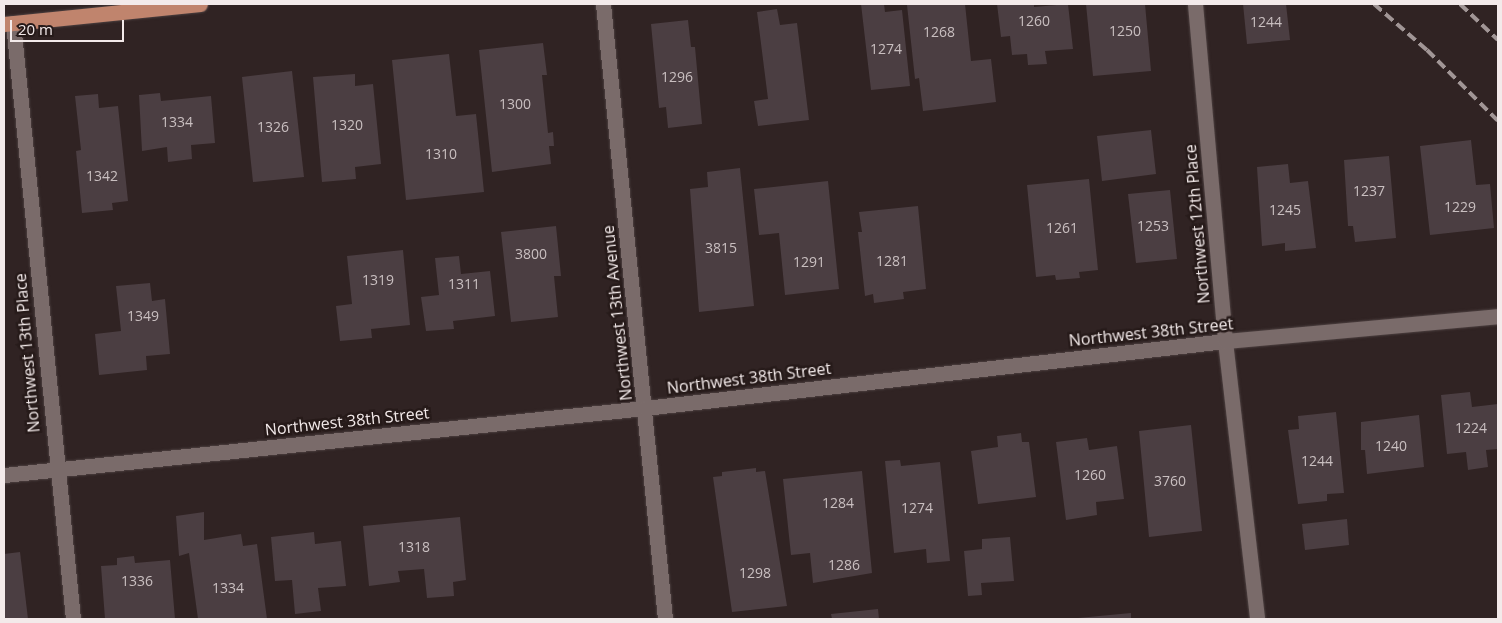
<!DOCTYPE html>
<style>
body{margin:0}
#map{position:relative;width:1502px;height:623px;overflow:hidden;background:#302323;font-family:"Open Sans",sans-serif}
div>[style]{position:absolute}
.building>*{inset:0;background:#4b3e42}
.roads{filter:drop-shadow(0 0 1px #4d4141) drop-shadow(0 0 1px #4d4141)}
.minor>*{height:15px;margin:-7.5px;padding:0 7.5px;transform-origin:7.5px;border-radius:7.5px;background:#7a6b6a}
.major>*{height:15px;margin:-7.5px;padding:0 7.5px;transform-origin:7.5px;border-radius:7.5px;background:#c0846d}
.rail>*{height:4px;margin-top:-2px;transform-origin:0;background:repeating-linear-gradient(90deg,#a19696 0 10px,transparent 0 15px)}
span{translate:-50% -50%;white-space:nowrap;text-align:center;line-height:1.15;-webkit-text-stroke:5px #261a19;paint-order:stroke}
.number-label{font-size:14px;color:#c9bfc0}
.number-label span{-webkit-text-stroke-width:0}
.street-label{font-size:16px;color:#f3eaea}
.frame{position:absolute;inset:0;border:5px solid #f3eaea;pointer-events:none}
.scale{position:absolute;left:10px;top:20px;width:114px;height:22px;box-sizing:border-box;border:2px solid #f3eaea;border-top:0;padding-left:6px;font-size:15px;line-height:18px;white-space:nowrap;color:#f3eaea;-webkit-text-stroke:4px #261a19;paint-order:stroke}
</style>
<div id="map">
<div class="building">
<div style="clip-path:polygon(861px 4px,884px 4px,885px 12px,902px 10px,910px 86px,871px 90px)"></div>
<div style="clip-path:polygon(965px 4px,971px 61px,991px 59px,996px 102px,923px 111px,919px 78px,915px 79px,907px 5px)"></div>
<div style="clip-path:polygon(997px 4px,1034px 4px,1034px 7px,1068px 4px,1073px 49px,1045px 51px,1047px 64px,1028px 65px,1027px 54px,1012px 55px,1010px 36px,1001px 37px)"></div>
<div style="clip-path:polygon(1086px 4px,1145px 4px,1151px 71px,1093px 76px)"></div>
<div style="clip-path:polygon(1243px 4px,1286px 4px,1290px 40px,1247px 44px)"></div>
<div style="clip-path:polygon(777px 9px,780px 25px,797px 23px,809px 120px,758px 126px,754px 101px,768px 99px,757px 12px)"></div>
<div style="clip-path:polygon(688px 20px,691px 47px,695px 47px,702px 124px,668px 128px,666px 107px,659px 108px,651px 24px)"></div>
<div style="clip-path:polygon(543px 43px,547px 75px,542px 75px,548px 133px,553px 132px,554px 146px,549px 146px,551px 164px,492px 172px,479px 50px)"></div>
<div style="clip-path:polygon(449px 54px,456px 116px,476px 114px,484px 192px,406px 200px,392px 60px)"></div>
<div style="clip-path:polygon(292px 71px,304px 177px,253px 182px,242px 77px)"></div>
<div style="clip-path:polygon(355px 74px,355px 86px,373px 84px,381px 164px,355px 167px,356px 179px,322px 182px,313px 77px)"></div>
<div style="clip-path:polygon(160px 93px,161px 101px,211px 96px,215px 143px,191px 145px,192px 159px,168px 162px,167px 147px,142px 151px,139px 95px)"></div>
<div style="clip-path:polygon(98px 94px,99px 108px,118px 106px,128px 201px,112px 203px,113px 210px,82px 213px,76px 151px,81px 150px,75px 96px)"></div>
<div style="clip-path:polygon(1151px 130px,1156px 174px,1102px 181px,1097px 136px)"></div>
<div style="clip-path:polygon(1471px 140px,1476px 185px,1490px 184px,1494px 228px,1430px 235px,1420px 146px)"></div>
<div style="clip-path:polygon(1389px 156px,1396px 238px,1355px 242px,1353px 226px,1348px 226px,1344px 160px)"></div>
<div style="clip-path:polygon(1288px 164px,1290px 183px,1308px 181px,1316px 248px,1285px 251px,1285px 243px,1262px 246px,1257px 167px)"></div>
<div style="clip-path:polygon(740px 168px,754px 306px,699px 312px,690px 189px,708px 187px,707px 172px)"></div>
<div style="clip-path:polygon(1089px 179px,1098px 270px,1079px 272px,1080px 278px,1056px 280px,1055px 275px,1036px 277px,1027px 185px)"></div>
<div style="clip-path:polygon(828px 181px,839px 289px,785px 295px,779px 233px,759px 235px,754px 189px)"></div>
<div style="clip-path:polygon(1170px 190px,1177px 259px,1136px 263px,1128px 194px)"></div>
<div style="clip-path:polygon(918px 206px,926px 289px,903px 292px,904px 299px,874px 303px,873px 294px,865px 296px,858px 232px,862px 232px,859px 212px)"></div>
<div style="clip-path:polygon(556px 226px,561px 276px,554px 276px,558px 317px,511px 322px,501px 232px)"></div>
<div style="clip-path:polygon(403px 250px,410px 325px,371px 329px,372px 338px,340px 341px,336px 306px,352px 304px,347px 256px)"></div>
<div style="clip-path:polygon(459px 256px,461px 274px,490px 271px,495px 316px,453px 321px,454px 329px,426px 331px,421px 297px,439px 295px,435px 258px)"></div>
<div style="clip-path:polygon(150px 283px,152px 301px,165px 299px,170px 354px,146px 356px,147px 370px,99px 375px,95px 334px,121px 331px,116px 286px)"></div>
<div style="clip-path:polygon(1470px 392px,1472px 407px,1498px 404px,1498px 449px,1486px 450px,1488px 467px,1468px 470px,1466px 452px,1447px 454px,1441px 395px)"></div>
<div style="clip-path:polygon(1336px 412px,1344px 493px,1327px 494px,1327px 501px,1298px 504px,1288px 430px,1299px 429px,1298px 416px)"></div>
<div style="clip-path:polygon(1419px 415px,1424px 467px,1367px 474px,1365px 450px,1361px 450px,1361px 422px)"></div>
<div style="clip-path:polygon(1191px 425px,1202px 531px,1149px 537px,1139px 431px)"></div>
<div style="clip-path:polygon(1021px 433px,1022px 442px,1029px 442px,1036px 497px,978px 504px,971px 451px,998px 447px,997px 436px)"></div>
<div style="clip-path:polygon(1087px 438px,1089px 450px,1117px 446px,1124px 499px,1096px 502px,1097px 515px,1066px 520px,1056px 442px)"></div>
<div style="clip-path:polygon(900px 460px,901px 466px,940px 462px,950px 561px,927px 563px,926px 549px,894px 553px,885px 461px)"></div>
<div style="clip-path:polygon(756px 468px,756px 472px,765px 471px,787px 606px,732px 612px,713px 477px,722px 476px,722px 472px)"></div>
<div style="clip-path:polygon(862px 471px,872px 573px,813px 583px,810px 553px,791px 555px,783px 479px)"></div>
<div style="clip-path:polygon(204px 512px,204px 540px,241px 534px,243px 546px,257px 544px,267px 619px,198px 619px,189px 553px,179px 556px,176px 516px)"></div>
<div style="clip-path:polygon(460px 517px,466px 580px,453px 582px,454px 596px,427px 598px,424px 569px,398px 571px,400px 582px,369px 586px,363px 526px)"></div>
<div style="clip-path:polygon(1347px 519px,1349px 545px,1305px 550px,1302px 524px)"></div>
<div style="clip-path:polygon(314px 532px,315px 544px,341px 541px,346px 586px,318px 588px,321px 611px,295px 614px,292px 580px,275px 581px,271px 537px)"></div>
<div style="clip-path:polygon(1010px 537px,1014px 581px,981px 583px,982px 595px,968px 596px,964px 551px,982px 549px,982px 539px)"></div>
<div style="clip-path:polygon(20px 552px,28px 619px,4px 619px,4px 554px)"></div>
<div style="clip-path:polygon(134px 556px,135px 563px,170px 560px,175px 619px,105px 619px,101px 566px,117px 565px,117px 558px)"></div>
<div style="clip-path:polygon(878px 609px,879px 619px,832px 619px,831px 614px)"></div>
<div style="clip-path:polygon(1131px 613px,1131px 619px,1078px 619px,1078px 618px)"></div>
</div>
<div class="roads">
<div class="minor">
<div style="left:603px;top:4px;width:618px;rotate:84.24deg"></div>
<div style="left:1195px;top:4px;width:338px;rotate:84.9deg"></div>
<div style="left:1225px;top:341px;width:280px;rotate:83.4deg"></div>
<div style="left:13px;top:23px;width:599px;rotate:84.25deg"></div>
<div style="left:4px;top:475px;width:644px;rotate:-5.97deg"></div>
<div style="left:645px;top:408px;width:584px;rotate:-6.59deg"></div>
<div style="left:1225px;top:341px;width:274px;rotate:-5.2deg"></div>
</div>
<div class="major">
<div style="left:4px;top:24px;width:197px;rotate:-5.8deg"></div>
</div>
</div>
<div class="rail">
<div style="left:1374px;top:4px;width:70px;rotate:41deg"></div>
<div style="left:1427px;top:50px;width:100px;rotate:45deg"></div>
<div style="left:1460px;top:4px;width:52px;rotate:43.5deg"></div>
</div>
<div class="number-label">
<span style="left:1034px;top:21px">1260</span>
<span style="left:1266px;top:22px">1244</span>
<span style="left:1125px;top:31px">1250</span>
<span style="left:939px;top:32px">1268</span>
<span style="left:886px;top:49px">1274</span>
<span style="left:677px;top:77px">1296</span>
<span style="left:515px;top:104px">1300</span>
<span style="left:177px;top:122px">1334</span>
<span style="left:347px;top:125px">1320</span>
<span style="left:273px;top:127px">1326</span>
<span style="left:441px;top:154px">1310</span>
<span style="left:102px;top:176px">1342</span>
<span style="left:1369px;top:191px">1237</span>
<span style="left:1460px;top:207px">1229</span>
<span style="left:1285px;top:210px">1245</span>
<span style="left:1153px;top:226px">1253</span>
<span style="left:1062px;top:228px">1261</span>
<span style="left:721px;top:248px">3815</span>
<span style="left:531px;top:254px">3800</span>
<span style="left:892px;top:261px">1281</span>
<span style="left:809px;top:262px">1291</span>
<span style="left:378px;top:280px">1319</span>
<span style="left:464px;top:284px">1311</span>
<span style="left:143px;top:316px">1349</span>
<span style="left:1471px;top:428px">1224</span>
<span style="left:1391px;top:446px">1240</span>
<span style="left:1317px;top:461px">1244</span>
<span style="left:1090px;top:475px">1260</span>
<span style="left:1170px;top:481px">3760</span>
<span style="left:838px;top:503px">1284</span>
<span style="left:917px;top:508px">1274</span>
<span style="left:414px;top:547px">1318</span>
<span style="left:844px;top:565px">1286</span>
<span style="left:755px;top:573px">1298</span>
<span style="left:137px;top:581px">1336</span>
<span style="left:228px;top:588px">1334</span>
</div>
<div class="street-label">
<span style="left:1197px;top:224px;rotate:-95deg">Northwest 12th Place</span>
<span style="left:617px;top:313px;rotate:-96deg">Northwest 13th Avenue</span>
<span style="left:1151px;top:332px;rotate:-6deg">Northwest 38th Street</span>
<span style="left:27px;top:353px;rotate:-95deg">Northwest 13th Place</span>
<span style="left:749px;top:378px;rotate:-7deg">Northwest 38th Street</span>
<span style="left:347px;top:421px;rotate:-6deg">Northwest 38th Street</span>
</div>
<div class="frame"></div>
<div class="scale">20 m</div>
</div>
